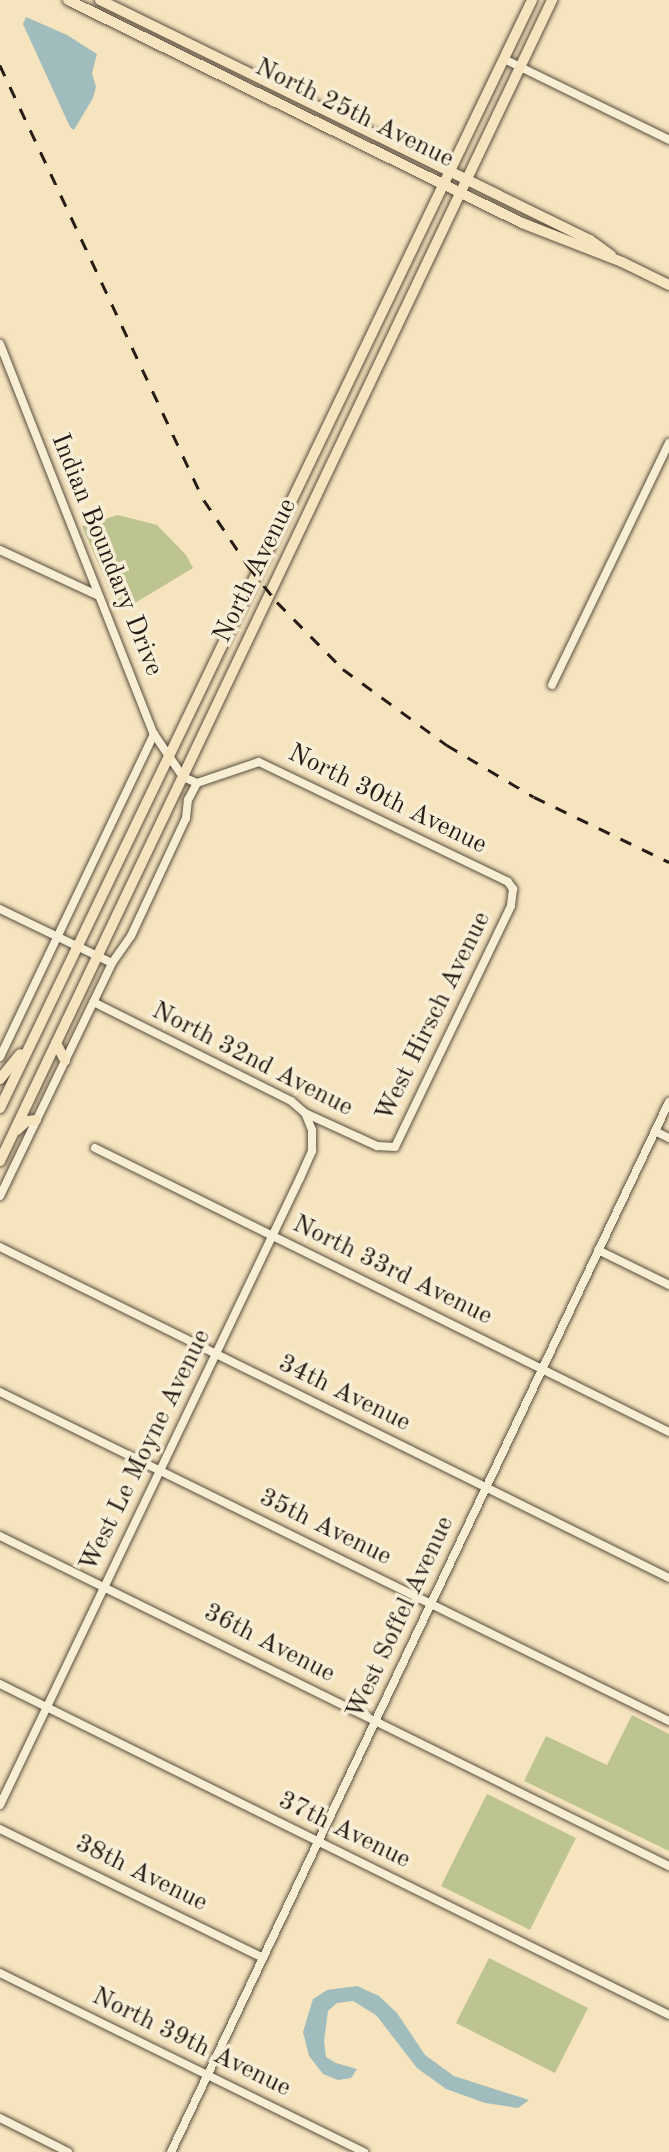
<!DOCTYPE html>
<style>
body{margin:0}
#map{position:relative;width:669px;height:2152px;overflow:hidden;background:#f5e4be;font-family:"Old Standard TT",serif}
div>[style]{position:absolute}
.green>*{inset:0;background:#bdc490}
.water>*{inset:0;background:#a0bcbc}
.roads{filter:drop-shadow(0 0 2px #5a4e3f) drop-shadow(0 0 2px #5a4e3f)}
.minor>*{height:8px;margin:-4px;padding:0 4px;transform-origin:4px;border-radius:4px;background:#f8edd5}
.major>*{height:10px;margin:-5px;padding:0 5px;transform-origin:5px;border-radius:5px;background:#f5e4be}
.rail>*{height:2.5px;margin-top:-1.25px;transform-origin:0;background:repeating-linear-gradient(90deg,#271c15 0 12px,transparent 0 24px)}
span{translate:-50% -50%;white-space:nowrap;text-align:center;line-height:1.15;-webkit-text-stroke:7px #f8edd5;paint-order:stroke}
.street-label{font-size:26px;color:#271c15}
</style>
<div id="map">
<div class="green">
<div style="clip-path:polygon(118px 515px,157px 525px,186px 555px,193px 568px,125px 609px,117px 607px,82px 526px)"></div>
<div style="clip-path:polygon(632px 1715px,669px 1734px,669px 1851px,524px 1781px,546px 1736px,607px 1765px)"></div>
<div style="clip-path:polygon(487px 1794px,576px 1838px,530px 1930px,441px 1886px)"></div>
<div style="clip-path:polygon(489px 1958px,588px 2008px,555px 2073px,456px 2023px)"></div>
</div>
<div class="water">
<div style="clip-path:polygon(26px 17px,67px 35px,97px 54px,92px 73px,96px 87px,93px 98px,74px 130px,70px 127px,23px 24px)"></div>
<div style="clip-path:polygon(357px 1986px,379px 1996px,397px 2013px,425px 2055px,454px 2076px,529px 2100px,518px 2108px,485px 2103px,446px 2089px,417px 2068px,376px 2015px,353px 2001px,337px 2003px,328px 2011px,324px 2041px,326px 2057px,336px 2063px,357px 2069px,351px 2078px,338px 2080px,323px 2074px,309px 2056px,303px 2032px,313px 1999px,327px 1990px)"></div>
</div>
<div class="roads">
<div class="minor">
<div style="left:504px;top:59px;width:184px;rotate:26.1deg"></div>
<div style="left:0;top:344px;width:419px;rotate:68.5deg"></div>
<div style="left:154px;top:734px;width:52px;rotate:56deg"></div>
<div style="left:183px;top:777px;width:15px;rotate:23deg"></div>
<div style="left:197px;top:783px;width:65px;rotate:-18.7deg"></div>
<div style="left:259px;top:762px;width:276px;rotate:25.7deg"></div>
<div style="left:508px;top:882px;width:9px;rotate:54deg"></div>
<div style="left:513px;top:889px;width:17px;rotate:97deg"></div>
<div style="left:511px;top:906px;width:267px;rotate:115.7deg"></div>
<div style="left:395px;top:1147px;width:18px;rotate:-177deg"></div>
<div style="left:377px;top:1146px;width:79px;rotate:-155.4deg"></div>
<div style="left:305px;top:1113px;width:18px;rotate:-139deg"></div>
<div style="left:291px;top:1101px;width:221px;rotate:-153.4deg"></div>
<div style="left:0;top:550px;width:107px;rotate:24.9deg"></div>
<div style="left:552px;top:685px;width:269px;rotate:-64.2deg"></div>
<div style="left:0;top:909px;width:124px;rotate:25.7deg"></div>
<div style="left:0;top:1057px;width:358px;rotate:-64.5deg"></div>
<div style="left:655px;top:1131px;width:16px;rotate:27deg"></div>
<div style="left:95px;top:1148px;width:640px;rotate:26.32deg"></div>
<div style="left:0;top:1196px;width:259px;rotate:-64.3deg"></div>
<div style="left:112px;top:963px;width:33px;rotate:-55deg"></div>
<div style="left:131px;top:936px;width:130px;rotate:-65deg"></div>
<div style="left:186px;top:818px;width:18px;rotate:-84deg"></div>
<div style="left:188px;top:800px;width:19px;rotate:-62deg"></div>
<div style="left:0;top:1247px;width:746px;rotate:26.32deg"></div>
<div style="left:598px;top:1250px;width:79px;rotate:26.2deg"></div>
<div style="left:0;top:1392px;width:746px;rotate:26.19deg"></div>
<div style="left:0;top:1536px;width:746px;rotate:26.26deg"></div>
<div style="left:0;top:1684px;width:746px;rotate:26.32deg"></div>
<div style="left:0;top:1805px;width:695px;rotate:-64.43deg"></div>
<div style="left:300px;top:1178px;width:30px;rotate:-66deg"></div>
<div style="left:312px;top:1151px;width:21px;rotate:-90deg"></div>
<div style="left:312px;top:1130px;width:18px;rotate:-112deg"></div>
<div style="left:0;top:1829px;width:293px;rotate:26.1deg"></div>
<div style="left:0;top:1973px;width:406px;rotate:26.2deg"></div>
<div style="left:0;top:2118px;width:76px;rotate:26.6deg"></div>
<div style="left:171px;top:2152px;width:1162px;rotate:-64.63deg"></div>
</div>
<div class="major">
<div style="left:68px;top:0;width:506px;rotate:26.16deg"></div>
<div style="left:522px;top:223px;width:107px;rotate:21.3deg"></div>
<div style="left:622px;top:262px;width:52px;rotate:26.1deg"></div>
<div style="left:100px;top:0;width:546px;rotate:26.1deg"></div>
<div style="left:590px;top:240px;width:26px;rotate:36deg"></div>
<div style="left:56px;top:1043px;width:20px;rotate:63deg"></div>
<div style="left:0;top:1079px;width:32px;rotate:-51deg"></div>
<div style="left:0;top:1108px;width:1229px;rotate:-64.35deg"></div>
<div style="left:17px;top:1130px;width:13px;rotate:-42deg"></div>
<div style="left:27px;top:1121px;width:9px;rotate:-6deg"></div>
<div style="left:0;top:1161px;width:1286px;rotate:-64.57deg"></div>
</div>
</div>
<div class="rail">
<div style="left:0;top:65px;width:480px;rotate:64.9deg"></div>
<div style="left:204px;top:500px;width:81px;rotate:56.1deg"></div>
<div style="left:249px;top:567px;width:45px;rotate:51.3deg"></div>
<div style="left:277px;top:602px;width:94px;rotate:45.4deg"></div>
<div style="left:343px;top:669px;width:129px;rotate:36.2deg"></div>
<div style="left:447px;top:745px;width:101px;rotate:30.9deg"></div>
<div style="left:534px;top:797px;width:150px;rotate:25.7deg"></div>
</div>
<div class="street-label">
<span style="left:354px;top:114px;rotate:26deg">North 25th Avenue</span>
<span style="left:106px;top:555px;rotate:68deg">Indian Boundary Drive</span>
<span style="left:256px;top:571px;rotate:-64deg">North Avenue</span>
<span style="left:387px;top:800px;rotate:26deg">North 30th Avenue</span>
<span style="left:434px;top:1017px;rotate:-64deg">West Hirsch Avenue</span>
<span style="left:252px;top:1060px;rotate:27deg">North 32nd Avenue</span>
<span style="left:392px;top:1271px;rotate:26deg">North 33rd Avenue</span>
<span style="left:344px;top:1394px;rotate:26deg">34th Avenue</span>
<span style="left:146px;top:1451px;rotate:-64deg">West Le Moyne Avenue</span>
<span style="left:325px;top:1528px;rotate:26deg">35th Avenue</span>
<span style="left:401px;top:1618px;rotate:-65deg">West Soffel Avenue</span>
<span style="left:269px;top:1644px;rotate:27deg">36th Avenue</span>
<span style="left:344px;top:1831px;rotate:26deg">37th Avenue</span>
<span style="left:141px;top:1874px;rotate:26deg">38th Avenue</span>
<span style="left:191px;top:2043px;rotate:26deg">North 39th Avenue</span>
</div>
</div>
